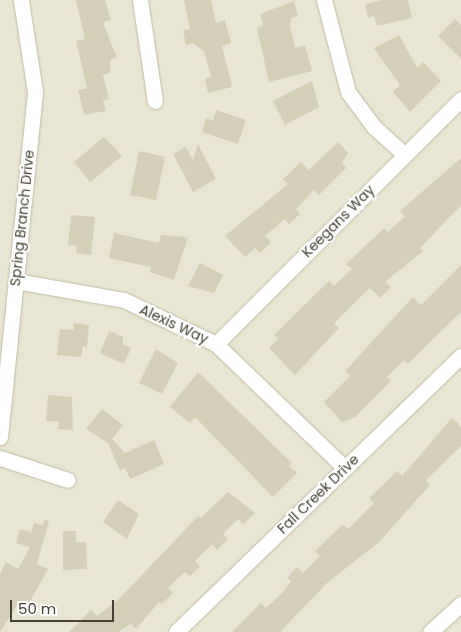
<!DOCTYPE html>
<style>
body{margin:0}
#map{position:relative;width:461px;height:632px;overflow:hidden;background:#f4f2e5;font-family:Poppins,sans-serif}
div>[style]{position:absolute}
.residential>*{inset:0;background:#e8e6d2}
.building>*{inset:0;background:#d6d0b9}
.roads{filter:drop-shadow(0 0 1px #c0bca7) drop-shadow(0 0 1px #c0bca7)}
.minor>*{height:15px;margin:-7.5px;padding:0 7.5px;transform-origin:7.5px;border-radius:7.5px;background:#fff}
span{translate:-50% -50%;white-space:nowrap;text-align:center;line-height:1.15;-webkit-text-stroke:4px #fff;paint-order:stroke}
.street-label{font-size:14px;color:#474334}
.scale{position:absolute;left:10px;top:600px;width:104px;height:22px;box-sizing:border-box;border:2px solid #474334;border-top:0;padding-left:6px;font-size:15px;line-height:18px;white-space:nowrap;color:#474334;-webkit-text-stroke:4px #fff;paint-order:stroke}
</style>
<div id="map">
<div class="residential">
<div style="clip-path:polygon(0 0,461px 0,461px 632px,0 632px)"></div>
</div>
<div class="building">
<div style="clip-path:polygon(76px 0,105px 0,111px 20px,103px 22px,117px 58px,110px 60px,110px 73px,103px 75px,109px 99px,103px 100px,106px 111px,84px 115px,78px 90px,87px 88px,76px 41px,85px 39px)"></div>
<div style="clip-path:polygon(184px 0,211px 0,216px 23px,225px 20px,231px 43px,222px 46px,232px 87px,208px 93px,205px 79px,211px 77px,204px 51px,193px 43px,186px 45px,183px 31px,190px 29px)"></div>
<div style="clip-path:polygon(382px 0,408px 0,412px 18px,377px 26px,374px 16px,368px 18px,365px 4px)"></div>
<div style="clip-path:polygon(294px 1px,298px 16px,291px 18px,290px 26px,295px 48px,305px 45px,312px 71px,269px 82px,257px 28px,263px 26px,260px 14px)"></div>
<div style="clip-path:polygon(455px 19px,461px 25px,461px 59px,438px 36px)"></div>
<div style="clip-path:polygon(399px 35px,417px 68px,423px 62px,441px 81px,410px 112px,393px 92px,400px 85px,374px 48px)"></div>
<div style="clip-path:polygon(312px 81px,319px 107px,285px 125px,273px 101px)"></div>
<div style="clip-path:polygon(216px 110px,246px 120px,238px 144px,202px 132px,206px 118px,213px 121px)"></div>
<div style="clip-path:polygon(104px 137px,122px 156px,90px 182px,74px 162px)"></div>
<div style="clip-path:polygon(338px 142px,348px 153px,342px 163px,346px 168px,319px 195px,314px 190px,296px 209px,300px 214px,289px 224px,285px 219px,265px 236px,271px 242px,260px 253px,255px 248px,245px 257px,225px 236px,288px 184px,283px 179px,301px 162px,309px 170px)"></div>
<div style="clip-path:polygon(198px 144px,216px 179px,193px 192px,173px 154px,186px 147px,193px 160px)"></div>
<div style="clip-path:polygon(139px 151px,165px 157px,156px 200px,130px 195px)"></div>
<div style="clip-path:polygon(461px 158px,461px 205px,420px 248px,423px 251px,385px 282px,391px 287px,380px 298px,370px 288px,334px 323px,339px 328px,295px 375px,269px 348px,278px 339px,274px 335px,329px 281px,334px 286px,352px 269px,346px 264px,384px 228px,388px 232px,405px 216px,400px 211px)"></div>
<div style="clip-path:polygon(71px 215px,95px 217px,91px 255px,76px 253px,77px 246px,68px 245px)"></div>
<div style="clip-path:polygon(114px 233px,159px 243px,161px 235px,188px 237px,174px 280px,150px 272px,151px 267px,109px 258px)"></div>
<div style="clip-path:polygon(200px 263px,223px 275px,214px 293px,188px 286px)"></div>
<div style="clip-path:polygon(461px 265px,461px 312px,408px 364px,404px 360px,387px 377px,391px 381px,355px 417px,342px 422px,324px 402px,350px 376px,345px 371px,413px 297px,421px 305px)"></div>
<div style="clip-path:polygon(74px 323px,89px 325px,87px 348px,83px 346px,81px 357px,57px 355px,60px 329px,73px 330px)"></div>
<div style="clip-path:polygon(109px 331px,123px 337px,123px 344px,131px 348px,124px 364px,100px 353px)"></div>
<div style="clip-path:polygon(156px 349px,178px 363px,162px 394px,139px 383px)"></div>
<div style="clip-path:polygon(198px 372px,292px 463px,289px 466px,297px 473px,273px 497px,195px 417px,190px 423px,170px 407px)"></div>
<div style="clip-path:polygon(48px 395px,72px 397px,73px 430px,58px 429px,59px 422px,46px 421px)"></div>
<div style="clip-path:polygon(102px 409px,123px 425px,112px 439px,125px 453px,154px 440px,164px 464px,130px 479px,125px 468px,120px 471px,108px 443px,86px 429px)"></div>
<div style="clip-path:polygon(452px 418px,461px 427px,461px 446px,426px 480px,430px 485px,379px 542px,327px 583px,280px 632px,232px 632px,261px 603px,266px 608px,284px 591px,291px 581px,287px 578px,297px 567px,303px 573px,320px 556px,315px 551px,343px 524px,348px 529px,374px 503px,369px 498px,397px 471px,402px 476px)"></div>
<div style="clip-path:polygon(228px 492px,255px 513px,243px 524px,238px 519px,223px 534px,228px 539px,217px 550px,212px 544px,195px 561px,200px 566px,190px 576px,185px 572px,168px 588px,173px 593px,162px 604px,159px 602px,136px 629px,131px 624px,118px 632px,69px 632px,91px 610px,97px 616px,120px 598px,198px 516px,201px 518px)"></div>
<div style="clip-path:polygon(118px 500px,139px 514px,127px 539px,103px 522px)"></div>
<div style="clip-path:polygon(45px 520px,49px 521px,37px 564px,48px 569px,28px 605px,20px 601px,0 632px,0 574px,6px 562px,18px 569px,30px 547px,16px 543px,20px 529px,31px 532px,34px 523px,42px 525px)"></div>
<div style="clip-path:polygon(63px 531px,76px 531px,76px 542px,86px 542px,87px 569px,63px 570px)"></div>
</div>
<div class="roads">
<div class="minor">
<div style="left:140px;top:0;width:102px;rotate:81.6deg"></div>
<div style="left:324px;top:0;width:95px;rotate:75.4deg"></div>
<div style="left:348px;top:92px;width:44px;rotate:53.4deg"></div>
<div style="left:374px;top:127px;width:40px;rotate:42deg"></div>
<div style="left:16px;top:281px;width:110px;rotate:10deg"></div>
<div style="left:124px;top:300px;width:102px;rotate:25.6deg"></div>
<div style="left:216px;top:344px;width:179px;rotate:43.9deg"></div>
<div style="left:216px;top:344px;width:346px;rotate:-45deg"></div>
<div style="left:0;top:437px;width:347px;rotate:-84.2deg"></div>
<div style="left:35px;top:92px;width:93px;rotate:-98.7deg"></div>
<div style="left:0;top:458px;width:71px;rotate:17.9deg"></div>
<div style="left:176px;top:632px;width:397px;rotate:-44.1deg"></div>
<div style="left:430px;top:632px;width:42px;rotate:-42.1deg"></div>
</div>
</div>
<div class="street-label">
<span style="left:22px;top:218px;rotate:-84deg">Spring Branch Drive</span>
<span style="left:338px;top:221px;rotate:-45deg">Keegans Way</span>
<span style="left:174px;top:324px;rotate:25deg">Alexis Way</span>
<span style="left:318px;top:494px;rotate:-44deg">Fall Creek Drive</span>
</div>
<div class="scale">50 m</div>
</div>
